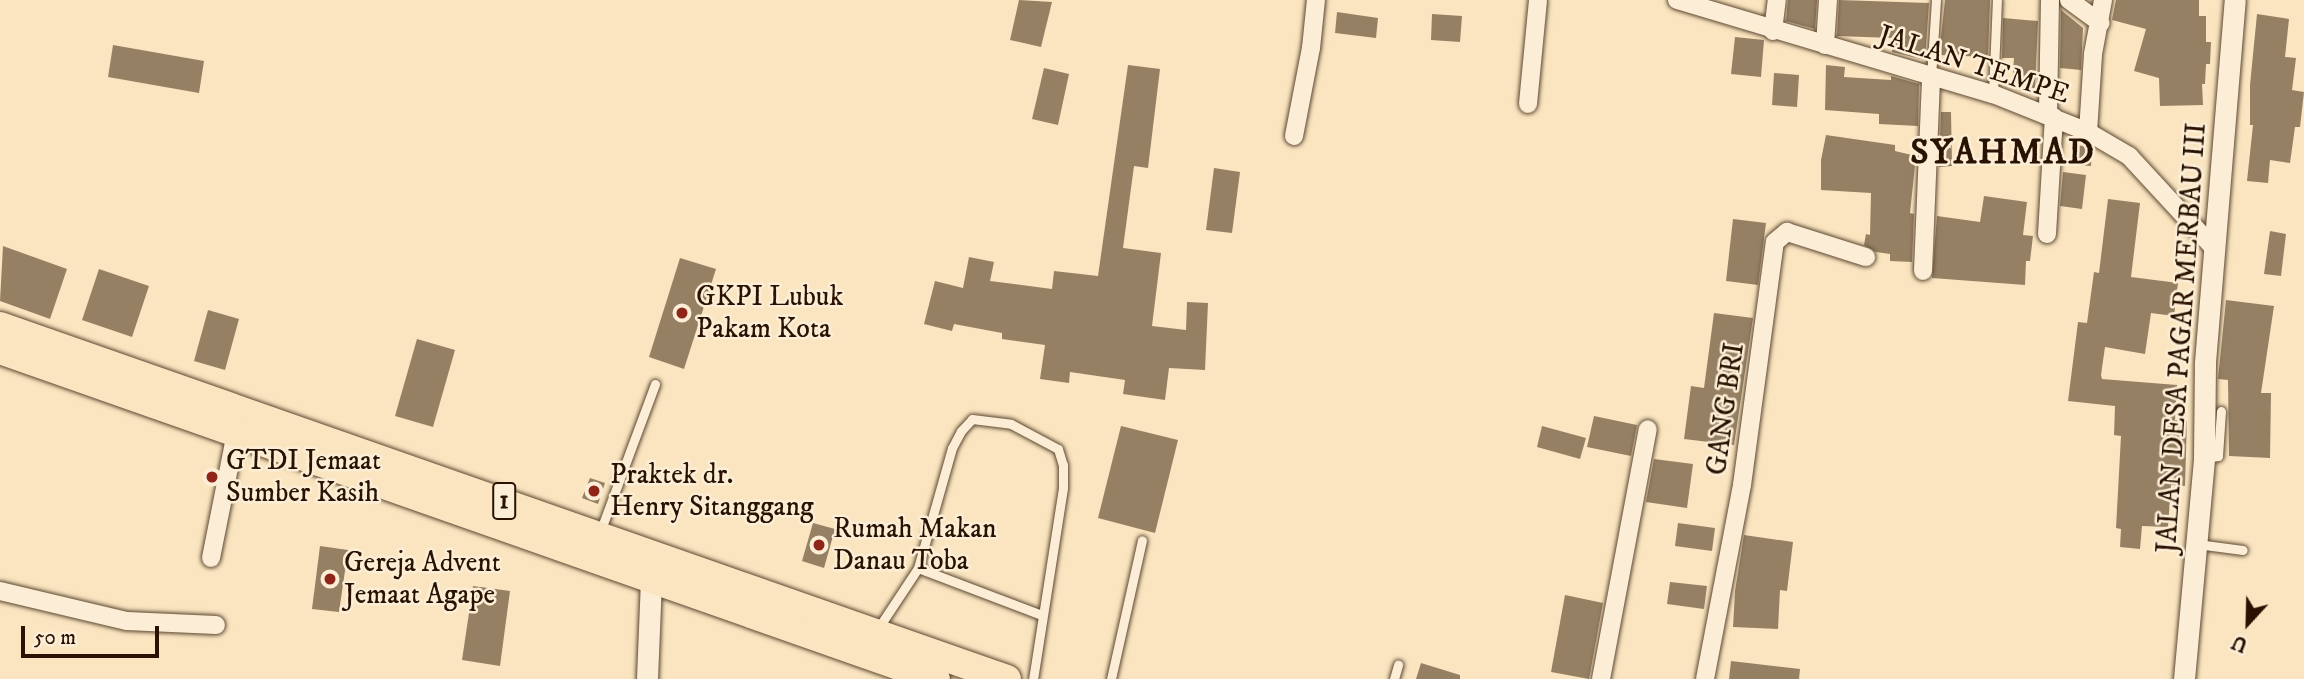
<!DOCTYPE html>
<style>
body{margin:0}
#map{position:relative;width:2304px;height:679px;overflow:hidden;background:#fae5c0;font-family:"IM FELL DW Pica",serif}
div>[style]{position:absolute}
.building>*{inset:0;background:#968064}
.roads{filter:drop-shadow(0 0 2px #5d4731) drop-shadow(0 0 2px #5d4731)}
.service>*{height:9px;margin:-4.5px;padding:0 4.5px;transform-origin:4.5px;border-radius:4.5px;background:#fceed6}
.minor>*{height:18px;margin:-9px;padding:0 9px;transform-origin:9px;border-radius:9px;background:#fceed6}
.tertiary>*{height:21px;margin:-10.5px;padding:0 10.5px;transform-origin:10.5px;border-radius:10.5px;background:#fceed6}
.trunk>*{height:28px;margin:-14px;padding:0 14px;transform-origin:14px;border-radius:14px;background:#fae5c0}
.dots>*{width:19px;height:19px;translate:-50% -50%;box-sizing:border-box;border:4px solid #fceed6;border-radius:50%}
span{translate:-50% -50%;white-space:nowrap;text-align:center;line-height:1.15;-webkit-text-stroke:5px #fceed6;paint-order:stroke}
.shield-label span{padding:2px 5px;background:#fceed6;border:2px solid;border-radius:5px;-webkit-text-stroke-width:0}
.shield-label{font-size:26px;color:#291201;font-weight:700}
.street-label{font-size:28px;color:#291201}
.poi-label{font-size:28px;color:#291201}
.left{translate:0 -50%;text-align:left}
.district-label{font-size:35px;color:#291201;font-weight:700;letter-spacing:2px}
.north{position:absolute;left:2213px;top:588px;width:70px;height:70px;-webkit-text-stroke:5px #fceed6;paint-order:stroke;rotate:202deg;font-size:19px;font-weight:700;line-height:28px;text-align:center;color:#291201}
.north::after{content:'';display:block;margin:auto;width:24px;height:32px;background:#291201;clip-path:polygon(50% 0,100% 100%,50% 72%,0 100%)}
.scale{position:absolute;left:21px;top:626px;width:138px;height:32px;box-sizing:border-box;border:4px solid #291201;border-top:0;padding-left:9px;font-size:21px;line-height:24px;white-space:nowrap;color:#291201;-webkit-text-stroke:5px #fceed6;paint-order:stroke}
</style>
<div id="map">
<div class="building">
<div style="clip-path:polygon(1019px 0,1052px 2px,1041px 47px,1010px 40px)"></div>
<div style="clip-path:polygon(1788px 0,1817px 0,1815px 29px,1786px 21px)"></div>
<div style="clip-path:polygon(1839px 0,1929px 3px,1925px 60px,1892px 52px,1893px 38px,1837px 36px)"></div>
<div style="clip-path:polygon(1945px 0,1990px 0,1988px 57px,1939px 55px)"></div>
<div style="clip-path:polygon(2116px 0,2199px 0,2199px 16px,2206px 16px,2206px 42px,2211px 42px,2210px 64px,2206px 64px,2205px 84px,2202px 84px,2203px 105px,2160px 106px,2159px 78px,2134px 71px,2146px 29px,2112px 20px)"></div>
<div style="clip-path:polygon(2061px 10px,2083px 28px,2081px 70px,2060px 68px)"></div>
<div style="clip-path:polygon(1337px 12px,1378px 18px,1376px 38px,1335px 33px)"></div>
<div style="clip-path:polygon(1432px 14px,1462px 16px,1460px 42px,1431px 40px)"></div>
<div style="clip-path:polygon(2257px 14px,2289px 19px,2285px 57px,2296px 58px,2292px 90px,2304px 92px,2300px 127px,2295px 127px,2290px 163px,2270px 160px,2268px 183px,2247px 181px,2253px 125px,2250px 125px,2250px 85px)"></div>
<div style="clip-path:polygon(2003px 18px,2038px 21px,2035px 88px,2012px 86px,2014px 58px,2002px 58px)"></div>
<div style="clip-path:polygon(1735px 37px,1764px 40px,1761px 77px,1731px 74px)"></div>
<div style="clip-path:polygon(113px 45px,204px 61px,199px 93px,108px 77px)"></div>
<div style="clip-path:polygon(1128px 65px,1160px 69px,1148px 168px,1134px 166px,1123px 248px,1161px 253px,1152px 326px,1186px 330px,1187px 302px,1208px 303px,1205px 370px,1169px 368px,1165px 400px,1123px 394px,1125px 380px,1070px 372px,1069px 383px,1040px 379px,1045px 345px,1002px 339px,1002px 333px,954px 324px,952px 331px,924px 324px,935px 281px,963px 288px,969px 257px,994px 262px,990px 281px,1052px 289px,1054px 271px,1098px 276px)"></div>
<div style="clip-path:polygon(1826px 65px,1845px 67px,1844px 77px,1891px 80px,1891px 76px,1919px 84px,1918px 126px,1879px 124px,1879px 114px,1825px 110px)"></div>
<div style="clip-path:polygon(1044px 68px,1069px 74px,1058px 125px,1032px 119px)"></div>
<div style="clip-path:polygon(1774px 73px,1799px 75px,1797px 107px,1772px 105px)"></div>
<div style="clip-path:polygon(1941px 112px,1951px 112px,1952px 166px,1939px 167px)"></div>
<div style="clip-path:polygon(1826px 135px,1895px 145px,1895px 151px,1916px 156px,1910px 213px,1914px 214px,1912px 262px,1890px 261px,1890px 254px,1876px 252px,1864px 245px,1866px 234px,1870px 235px,1871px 193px,1821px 190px,1821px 160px)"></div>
<div style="clip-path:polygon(2077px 145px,2092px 148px,2091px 166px,2076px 165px)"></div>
<div style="clip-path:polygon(1214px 168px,1240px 172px,1232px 233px,1206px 230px)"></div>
<div style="clip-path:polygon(2063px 172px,2086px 175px,2082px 209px,2060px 206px)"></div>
<div style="clip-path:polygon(1984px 196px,2027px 202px,2023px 235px,2033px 236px,2030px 261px,2026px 261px,2025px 285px,1932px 278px,1937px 216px,1980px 222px)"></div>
<div style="clip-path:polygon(2108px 199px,2140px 203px,2131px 277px,2178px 283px,2174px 316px,2151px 313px,2145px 354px,2105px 347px,2101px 375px,2102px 379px,2177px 385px,2175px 420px,2187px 421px,2185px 486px,2171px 485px,2168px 527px,2142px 526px,2140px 549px,2120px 547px,2121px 529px,2116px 528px,2121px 436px,2114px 435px,2115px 406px,2068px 401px,2078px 322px,2087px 323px,2094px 272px,2099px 273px)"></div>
<div style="clip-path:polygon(1733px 219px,1766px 223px,1758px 285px,1726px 281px)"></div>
<div style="clip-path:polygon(2270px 231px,2286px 234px,2281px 276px,2264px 274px)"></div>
<div style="clip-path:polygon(3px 246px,67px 269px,50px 319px,0 301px)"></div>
<div style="clip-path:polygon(680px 258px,716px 269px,684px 369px,649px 357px)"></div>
<div style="clip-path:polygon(99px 269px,149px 286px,132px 337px,82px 320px)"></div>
<div style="clip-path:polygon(2226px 300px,2274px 306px,2261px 393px,2271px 393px,2270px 458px,2229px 456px,2228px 380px,2218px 379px)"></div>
<div style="clip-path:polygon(208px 310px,239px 319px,225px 370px,194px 361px)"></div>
<div style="clip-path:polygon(1714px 313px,1753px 318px,1734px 445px,1684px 439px,1691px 386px,1704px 388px)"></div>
<div style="clip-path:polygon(417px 339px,455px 350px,433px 427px,395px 416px)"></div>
<div style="clip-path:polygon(1594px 416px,1637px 425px,1631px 456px,1587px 447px)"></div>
<div style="clip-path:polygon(1121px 426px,1178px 440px,1155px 533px,1098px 518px)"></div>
<div style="clip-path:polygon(1542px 426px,1586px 438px,1580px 459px,1537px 447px)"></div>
<div style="clip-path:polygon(1654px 459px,1693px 464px,1687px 508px,1646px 502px)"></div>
<div style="clip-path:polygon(590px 478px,605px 483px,598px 504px,582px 498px)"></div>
<div style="clip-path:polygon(813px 523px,835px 529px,824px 568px,802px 561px)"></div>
<div style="clip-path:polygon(1678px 523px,1715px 528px,1712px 551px,1675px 546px)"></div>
<div style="clip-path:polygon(1744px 535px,1793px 542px,1787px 591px,1780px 590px,1778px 629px,1733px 627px,1735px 591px)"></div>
<div style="clip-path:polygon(320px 546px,348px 550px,339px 612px,312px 609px)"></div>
<div style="clip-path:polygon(1670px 582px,1707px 586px,1704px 609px,1667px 604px)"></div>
<div style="clip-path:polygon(473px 586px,510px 591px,500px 666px,462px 660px)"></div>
<div style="clip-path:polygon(1565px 595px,1603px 603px,1589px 679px,1551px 672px)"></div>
<div style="clip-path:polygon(1731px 661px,1800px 669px,1799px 679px,1729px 679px)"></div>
<div style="clip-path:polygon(1421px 663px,1460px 675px,1460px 679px,1416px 679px)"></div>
</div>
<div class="roads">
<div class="service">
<div style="left:1931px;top:77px;width:77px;rotate:-86.3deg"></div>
<div style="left:1993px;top:94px;width:94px;rotate:-87.6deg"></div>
<div style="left:2204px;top:458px;width:14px;rotate:-8deg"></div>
<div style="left:2218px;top:456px;width:45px;rotate:-86.2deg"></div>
<div style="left:600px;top:532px;width:158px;rotate:-69.6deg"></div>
<div style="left:2197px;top:544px;width:46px;rotate:7.4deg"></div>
<div style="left:918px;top:568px;width:133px;rotate:20.8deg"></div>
<div style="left:877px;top:630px;width:74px;rotate:-56.5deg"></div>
<div style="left:918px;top:568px;width:125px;rotate:-74.2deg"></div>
<div style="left:952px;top:448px;width:19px;rotate:-62deg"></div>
<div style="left:961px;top:431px;width:16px;rotate:-47deg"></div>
<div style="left:972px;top:419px;width:39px;rotate:7deg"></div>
<div style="left:1011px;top:424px;width:53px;rotate:28deg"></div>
<div style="left:1058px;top:449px;width:17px;rotate:73deg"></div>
<div style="left:1063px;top:465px;width:23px;rotate:90deg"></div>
<div style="left:1063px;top:488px;width:193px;rotate:98.9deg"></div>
<div style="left:1111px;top:679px;width:142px;rotate:-77.4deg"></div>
<div style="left:1394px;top:679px;width:15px;rotate:-74deg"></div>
</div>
<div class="minor">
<div style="left:1677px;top:0;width:330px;rotate:16.6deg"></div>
<div style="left:1993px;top:94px;width:102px;rotate:21.8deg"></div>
<div style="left:2088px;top:132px;width:48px;rotate:30.3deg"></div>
<div style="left:2129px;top:156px;width:125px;rotate:47.3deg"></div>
<div style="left:2069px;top:0;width:39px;rotate:36deg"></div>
<div style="left:1773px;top:31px;width:31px;rotate:-83deg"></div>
<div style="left:1825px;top:45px;width:45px;rotate:-86.2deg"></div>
<div style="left:1528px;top:104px;width:104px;rotate:-84.5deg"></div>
<div style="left:2048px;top:114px;width:114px;rotate:-89deg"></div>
<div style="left:2088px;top:132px;width:78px;rotate:-86.3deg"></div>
<div style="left:2093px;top:54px;width:55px;rotate:-79.5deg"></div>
<div style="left:1294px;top:136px;width:90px;rotate:-79.1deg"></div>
<div style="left:1311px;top:48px;width:48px;rotate:-84.1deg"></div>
<div style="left:2047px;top:234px;width:117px;rotate:-86.6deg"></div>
<div style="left:1923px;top:271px;width:194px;rotate:-87.6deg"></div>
<div style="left:211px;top:558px;width:127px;rotate:-78.7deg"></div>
<div style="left:0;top:591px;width:130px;rotate:13.3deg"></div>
<div style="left:127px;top:621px;width:89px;rotate:2.6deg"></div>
<div style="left:1601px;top:679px;width:254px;rotate:-79.4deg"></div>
<div style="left:1705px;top:679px;width:197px;rotate:-79.2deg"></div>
<div style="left:1742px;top:485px;width:245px;rotate:-82.3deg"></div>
<div style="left:1775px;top:242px;width:16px;rotate:-40deg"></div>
<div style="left:1787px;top:232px;width:83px;rotate:17.6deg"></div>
</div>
<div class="tertiary">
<div style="left:647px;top:679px;width:101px;rotate:-87.7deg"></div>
<div style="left:2184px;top:679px;width:222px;rotate:-84.8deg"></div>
<div style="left:2204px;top:458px;width:96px;rotate:-89.4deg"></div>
<div style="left:2205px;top:362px;width:363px;rotate:-85.3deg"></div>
</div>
<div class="trunk">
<div style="left:0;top:326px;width:1067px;rotate:19.32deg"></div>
<div style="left:0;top:350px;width:992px;rotate:19.37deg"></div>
</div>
</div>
<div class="dots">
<div style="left:682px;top:313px;background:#8f2418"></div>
<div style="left:212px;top:477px;background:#8f2418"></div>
<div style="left:594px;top:491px;background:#8f2418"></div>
<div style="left:819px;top:545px;background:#8f2418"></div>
<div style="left:330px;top:579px;background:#8f2418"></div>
</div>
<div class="shield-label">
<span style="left:504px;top:501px">1</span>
</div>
<div class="street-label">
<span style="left:1974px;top:65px;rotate:18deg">JALAN TEMPE</span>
<span style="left:2182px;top:338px;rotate:-86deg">JALAN DESA PAGAR MERBAU III</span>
<span style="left:1726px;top:409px;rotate:-82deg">GANG BRI</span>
</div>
<div class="poi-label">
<span class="left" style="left:696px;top:313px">GKPI Lubuk<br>Pakam Kota</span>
<span class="left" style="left:226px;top:477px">GTDI Jemaat<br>Sumber Kasih</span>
<span class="left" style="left:610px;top:491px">Praktek dr.<br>Henry Sitanggang</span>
<span class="left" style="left:833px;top:545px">Rumah Makan<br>Danau Toba</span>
<span class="left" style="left:344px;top:579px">Gereja Advent<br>Jemaat Agape</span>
</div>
<div class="district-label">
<span style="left:2003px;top:153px">SYAHMAD</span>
</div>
<div class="north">U</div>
<div class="scale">50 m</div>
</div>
